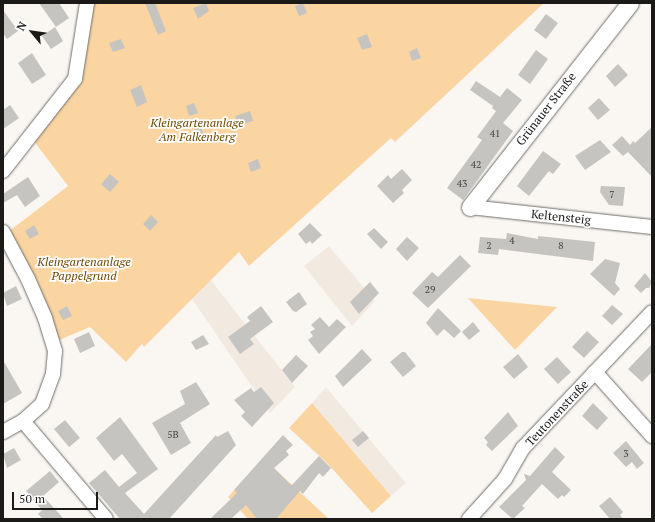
<!DOCTYPE html>
<meta charset="utf-8">
<style>
body{margin:0}
#map{position:relative;width:655px;height:522px;overflow:hidden;background:#faf7f3;font-family:"PT Serif",serif}
div>[style]{position:absolute}
.built>*{inset:0;background:#f2eae0}
.green>*{inset:0;background:#fad5a2}
.building>*{inset:0;background:#c6c4c0}
.roads{filter:drop-shadow(0 0 1px #6f6d69) drop-shadow(0 0 1px #6f6d69)}
.minor>*{height:14px;margin:-7px;padding:0 7px;transform-origin:7px;border-radius:7px;background:#fff}
.tertiary>*{height:17px;margin:-8.5px;padding:0 8.5px;transform-origin:8.5px;border-radius:8.5px;background:#fff}
span{translate:-50% -50%;white-space:nowrap;text-align:center;line-height:1.15;-webkit-text-stroke:3.5px #fff;paint-order:stroke}
.number-label{font-size:10px;color:#464443}
.number-label span{-webkit-text-stroke-width:0}
.street-label{font-size:12px;color:#1b1a19}
.park-label{font-size:12px;color:#6e4800;font-style:italic}
.frame{position:absolute;inset:0;border:4px solid #1b1a19;pointer-events:none}
.north{position:absolute;left:12px;top:12px;width:40px;height:40px;-webkit-text-stroke:3px #fff;paint-order:stroke;rotate:299deg;font-size:11px;font-weight:700;line-height:16px;text-align:center;color:#1b1a19}
.north::after{content:'';display:block;margin:auto;width:14px;height:18px;background:#1b1a19;clip-path:polygon(50% 0,100% 100%,50% 72%,0 100%)}
.scale{position:absolute;left:12px;top:492px;width:86px;height:18px;box-sizing:border-box;border:2px solid #1b1a19;border-top:0;padding-left:5px;font-size:12px;line-height:14px;white-space:nowrap;color:#1b1a19;-webkit-text-stroke:3px #fff;paint-order:stroke}
</style>
<div id="map">
<div class="built">
<div style="clip-path:polygon(329px 246px,375px 301px,352px 326px,304px 266px)"></div>
<div style="clip-path:polygon(210px 279px,295px 387px,270px 413px,192px 299px)"></div>
<div style="clip-path:polygon(326px 387px,406px 483px,391px 496px,312px 403px)"></div>
</div>
<div class="green">
<div style="clip-path:polygon(92px 3px,544px 3px,395px 142px,391px 138px,249px 266px,239px 252px,144px 347px,142px 344px,126px 362px,90px 327px,57px 341px,8px 232px,68px 186px,33px 140px,75px 88px)"></div>
<div style="clip-path:polygon(468px 298px,557px 307px,515px 350px)"></div>
<div style="clip-path:polygon(312px 403px,391px 496px,372px 513px,328px 464px,289px 428px)"></div>
<div style="clip-path:polygon(263px 458px,329px 519px,248px 519px,228px 497px)"></div>
</div>
<div class="building">
<div style="clip-path:polygon(39px 3px,59px 3px,69px 18px,56px 27px)"></div>
<div style="clip-path:polygon(145px 3px,155px 3px,166px 31px,158px 35px)"></div>
<div style="clip-path:polygon(206px 3px,209px 11px,198px 19px,193px 8px)"></div>
<div style="clip-path:polygon(303px 3px,307px 13px,299px 16px,295px 6px)"></div>
<div style="clip-path:polygon(3px 10px,18px 31px,7px 39px,3px 33px)"></div>
<div style="clip-path:polygon(546px 14px,558px 23px,546px 39px,534px 30px)"></div>
<div style="clip-path:polygon(55px 27px,63px 41px,51px 49px,42px 36px)"></div>
<div style="clip-path:polygon(367px 34px,372px 47px,362px 50px,357px 38px)"></div>
<div style="clip-path:polygon(121px 39px,125px 48px,113px 52px,109px 43px)"></div>
<div style="clip-path:polygon(417px 48px,421px 58px,412px 61px,409px 52px)"></div>
<div style="clip-path:polygon(536px 50px,548px 59px,530px 84px,518px 75px)"></div>
<div style="clip-path:polygon(32px 53px,46px 75px,32px 84px,18px 63px)"></div>
<div style="clip-path:polygon(618px 64px,628px 75px,615px 87px,606px 76px)"></div>
<div style="clip-path:polygon(476px 81px,500px 97px,507px 88px,522px 100px,503px 123px,513px 131px,463px 200px,447px 188px,482px 140px,477px 137px,496px 111px,492px 108px,493px 106px,470px 90px)"></div>
<div style="clip-path:polygon(141px 85px,147px 102px,137px 107px,130px 90px)"></div>
<div style="clip-path:polygon(599px 98px,610px 110px,598px 120px,588px 108px)"></div>
<div style="clip-path:polygon(194px 103px,198px 113px,189px 116px,186px 106px)"></div>
<div style="clip-path:polygon(10px 105px,19px 118px,3px 129px,3px 110px)"></div>
<div style="clip-path:polygon(250px 111px,253px 121px,239px 125px,235px 116px)"></div>
<div style="clip-path:polygon(201px 127px,205px 137px,196px 140px,192px 131px)"></div>
<div style="clip-path:polygon(652px 127px,652px 177px,628px 152px,623px 156px,612px 145px,622px 136px,630px 145px,633px 141px,635px 143px)"></div>
<div style="clip-path:polygon(600px 140px,611px 152px,585px 170px,575px 156px)"></div>
<div style="clip-path:polygon(543px 151px,561px 164px,553px 174px,549px 171px,529px 196px,517px 186px)"></div>
<div style="clip-path:polygon(258px 159px,261px 168px,251px 172px,248px 163px)"></div>
<div style="clip-path:polygon(402px 169px,412px 180px,402px 190px,404px 193px,393px 203px,377px 186px,388px 175px,391px 179px)"></div>
<div style="clip-path:polygon(110px 174px,119px 182px,110px 192px,101px 184px)"></div>
<div style="clip-path:polygon(28px 177px,40px 196px,25px 207px,17px 195px,3px 203px,3px 194px)"></div>
<div style="clip-path:polygon(601px 186px,625px 187px,623px 206px,609px 205px,600px 192px)"></div>
<div style="clip-path:polygon(151px 215px,158px 222px,150px 231px,143px 224px)"></div>
<div style="clip-path:polygon(310px 223px,322px 235px,312px 244px,310px 241px,306px 244px,298px 234px)"></div>
<div style="clip-path:polygon(34px 225px,39px 234px,30px 239px,25px 231px)"></div>
<div style="clip-path:polygon(374px 228px,388px 242px,381px 249px,367px 234px)"></div>
<div style="clip-path:polygon(507px 233px,538px 239px,538px 236px,595px 242px,593px 261px,499px 249px,498px 255px,478px 253px,480px 237px,506px 239px)"></div>
<div style="clip-path:polygon(407px 237px,419px 248px,407px 261px,396px 249px)"></div>
<div style="clip-path:polygon(460px 255px,471px 266px,428px 308px,412px 293px,432px 272px,438px 277px)"></div>
<div style="clip-path:polygon(605px 259px,620px 263px,615px 283px,620px 289px,614px 296px,590px 274px)"></div>
<div style="clip-path:polygon(645px 273px,652px 282px,649px 288px,646px 288px,641px 293px,634px 286px)"></div>
<div style="clip-path:polygon(370px 282px,379px 293px,359px 314px,350px 302px)"></div>
<div style="clip-path:polygon(16px 286px,22px 299px,7px 306px,3px 293px)"></div>
<div style="clip-path:polygon(299px 292px,307px 304px,296px 312px,293px 311px,286px 302px)"></div>
<div style="clip-path:polygon(612px 305px,623px 314px,612px 325px,602px 316px)"></div>
<div style="clip-path:polygon(67px 306px,72px 316px,63px 320px,58px 311px)"></div>
<div style="clip-path:polygon(261px 306px,273px 322px,250px 339px,254px 344px,240px 354px,228px 337px,250px 321px,247px 317px)"></div>
<div style="clip-path:polygon(438px 308px,461px 331px,454px 338px,444px 329px,437px 336px,426px 323px)"></div>
<div style="clip-path:polygon(320px 317px,329px 327px,337px 319px,346px 327px,319px 354px,308px 340px,313px 336px,310px 332px,315px 329px,311px 325px)"></div>
<div style="clip-path:polygon(473px 322px,480px 331px,469px 340px,462px 332px)"></div>
<div style="clip-path:polygon(587px 331px,599px 342px,584px 358px,572px 347px)"></div>
<div style="clip-path:polygon(89px 332px,95px 346px,80px 353px,74px 339px)"></div>
<div style="clip-path:polygon(203px 335px,209px 344px,196px 350px,191px 342px)"></div>
<div style="clip-path:polygon(652px 344px,652px 372px,642px 382px,628px 369px)"></div>
<div style="clip-path:polygon(362px 349px,372px 360px,343px 387px,335px 376px)"></div>
<div style="clip-path:polygon(402px 352px,405px 352px,416px 366px,403px 377px,390px 362px)"></div>
<div style="clip-path:polygon(518px 354px,528px 367px,514px 379px,503px 367px)"></div>
<div style="clip-path:polygon(296px 355px,308px 366px,292px 383px,282px 370px)"></div>
<div style="clip-path:polygon(557px 357px,571px 372px,558px 384px,544px 369px)"></div>
<div style="clip-path:polygon(3px 360px,22px 393px,3px 404px)"></div>
<div style="clip-path:polygon(196px 382px,210px 404px,180px 423px,191px 443px,171px 455px,152px 423px,185px 404px,180px 391px)"></div>
<div style="clip-path:polygon(261px 387px,274px 403px,252px 427px,241px 416px,245px 412px,234px 400px,251px 388px,254px 392px)"></div>
<div style="clip-path:polygon(593px 403px,608px 418px,597px 430px,582px 416px)"></div>
<div style="clip-path:polygon(508px 412px,518px 426px,492px 451px,486px 445px,488px 442px,484px 438px)"></div>
<div style="clip-path:polygon(120px 417px,158px 469px,125px 493px,144px 514px,216px 435px,217px 437px,228px 431px,236px 445px,169px 519px,120px 519px,89px 483px,105px 470px,119px 487px,137px 473px,122px 454px,114px 461px,96px 438px)"></div>
<div style="clip-path:polygon(65px 420px,80px 438px,69px 447px,54px 429px)"></div>
<div style="clip-path:polygon(363px 431px,369px 438px,358px 447px,352px 440px)"></div>
<div style="clip-path:polygon(283px 435px,293px 445px,286px 451px,289px 455px,274px 468px,289px 483px,292px 485px,319px 456px,331px 468px,323px 477px,319px 473px,303px 494px,300px 491px,276px 519px,257px 519px,246px 505px,231px 519px,210px 519px,237px 493px,234px 490px)"></div>
<div style="clip-path:polygon(626px 441px,644px 463px,637px 469px,632px 462px,626px 467px,613px 453px)"></div>
<div style="clip-path:polygon(555px 447px,565px 457px,552px 472px,571px 490px,564px 497px,562px 495px,558px 499px,542px 484px,522px 506px,525px 508px,513px 519px,499px 507px,526px 480px,524px 474px,530px 476px)"></div>
<div style="clip-path:polygon(14px 448px,21px 460px,7px 468px,3px 454px)"></div>
<div style="clip-path:polygon(50px 471px,59px 482px,43px 496px,64px 519px,43px 519px,38px 514px,42px 510px,26px 491px)"></div>
<div style="clip-path:polygon(610px 497px,623px 512px,620px 515px,623px 519px,610px 519px,599px 506px)"></div>
</div>
<div class="roads">
<div class="minor">
<div style="left:3px;top:171px;width:117px;rotate:-52deg"></div>
<div style="left:75px;top:79px;width:77px;rotate:-81deg"></div>
<div style="left:470px;top:207px;width:183px;rotate:6.3deg"></div>
<div style="left:3px;top:232px;width:53px;rotate:62deg"></div>
<div style="left:28px;top:279px;width:43px;rotate:66.4deg"></div>
<div style="left:45px;top:318px;width:34px;rotate:73deg"></div>
<div style="left:55px;top:351px;width:23px;rotate:95deg"></div>
<div style="left:53px;top:374px;width:32px;rotate:110deg"></div>
<div style="left:42px;top:404px;width:25px;rotate:138deg"></div>
<div style="left:23px;top:421px;width:23px;rotate:151deg"></div>
<div style="left:595px;top:372px;width:86px;rotate:48.3deg"></div>
<div style="left:23px;top:421px;width:128px;rotate:49.7deg"></div>
<div style="left:469px;top:519px;width:54px;rotate:-48deg"></div>
<div style="left:505px;top:479px;width:36px;rotate:-60deg"></div>
<div style="left:523px;top:448px;width:187px;rotate:-46.5deg"></div>
</div>
<div class="tertiary">
<div style="left:470px;top:207px;width:259px;rotate:-51.9deg"></div>
</div>
</div>
<div class="number-label">
<span style="left:495px;top:134px">41</span>
<span style="left:476px;top:165px">42</span>
<span style="left:462px;top:184px">43</span>
<span style="left:612px;top:195px">7</span>
<span style="left:512px;top:241px">4</span>
<span style="left:489px;top:246px">2</span>
<span style="left:561px;top:246px">8</span>
<span style="left:430px;top:290px">29</span>
<span style="left:173px;top:435px">5B</span>
<span style="left:626px;top:454px">3</span>
</div>
<div class="street-label">
<span style="left:546px;top:109px;rotate:-52deg">Grünauer Straße</span>
<span style="left:561px;top:217px;rotate:6deg">Keltensteig</span>
<span style="left:557px;top:413px;rotate:-47deg">Teutonenstraße</span>
</div>
<div class="park-label">
<span style="left:197px;top:130px">Kleingartenanlage<br>Am Falkenberg</span>
<span style="left:84px;top:269px">Kleingartenanlage<br>Pappelgrund</span>
</div>
<div class="frame"></div>
<div class="north">N</div>
<div class="scale">50 m</div>
</div>
